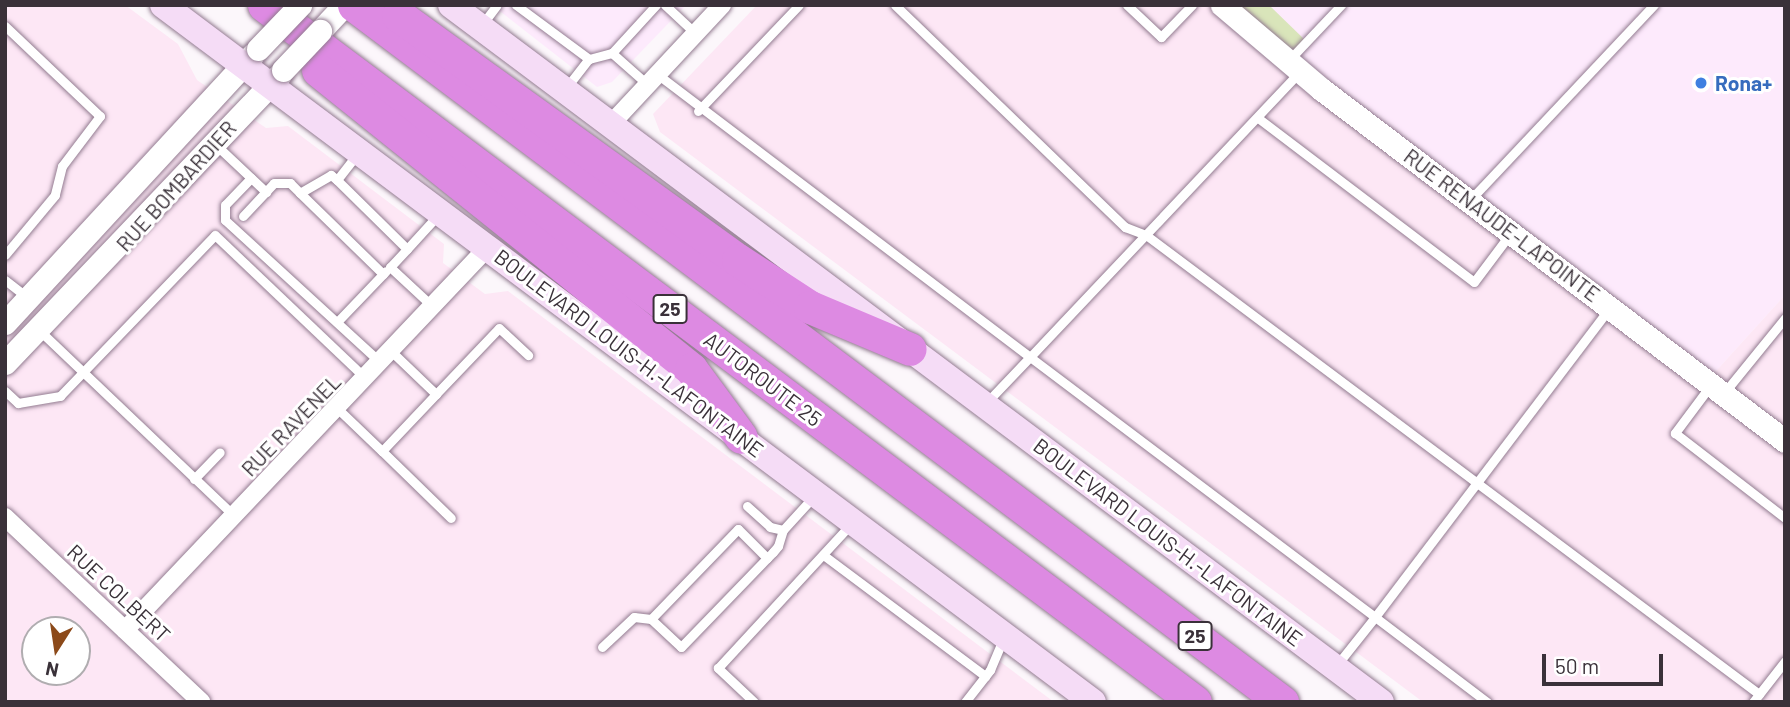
<!DOCTYPE html>
<style>
body{margin:0}
#map{position:relative;width:1790px;height:707px;overflow:hidden;background:#fcf7fb;font-family:Barlow,sans-serif}
div>[style]{position:absolute}
.built>*{inset:0;background:#fdeafc}
.industrial>*{inset:0;background:#fde7f5}
.green>*{inset:0;background:#d9e5ba}
.roads{filter:drop-shadow(0 0 2px #937c91) drop-shadow(0 0 2px #937c91)}
.service>*{height:9px;margin:-4.5px;padding:0 4.5px;transform-origin:4.5px;border-radius:4.5px;background:#fff}
.minor>*{height:18px;margin:-9px;padding:0 9px;transform-origin:9px;border-radius:9px;background:#fff}
.tertiary>*{height:23px;margin:-11.5px;padding:0 11.5px;transform-origin:11.5px;border-radius:11.5px;background:#fff}
.secondary>*{height:26px;margin:-13px;padding:0 13px;transform-origin:13px;border-radius:13px;background:#f5dcf6}
.motorway>*{height:33px;margin:-16.5px;padding:0 16.5px;transform-origin:16.5px;border-radius:16.5px;background:#dd8ae2}
.bridges{filter:drop-shadow(0 0 2px #937c91) drop-shadow(0 0 2px #937c91)}
.tertiary-bridge>*{height:23px;margin:-11.5px;padding:0 11.5px;transform-origin:11.5px;border-radius:11.5px;background:#fff}
.dots>*{width:19px;height:19px;translate:-50% -50%;box-sizing:border-box;border:4px solid #fff;border-radius:50%}
span{translate:-50% -50%;white-space:nowrap;text-align:center;line-height:1.15;-webkit-text-stroke:6px #fff;paint-order:stroke}
.shield-label span{padding:2px 5px;background:#fff;border:2px solid;border-radius:5px;-webkit-text-stroke-width:0}
.shield-label{font-size:19px;color:#3a3139;font-weight:700}
.shop-label{font-size:21px;color:#366cbe;font-weight:700}
.left{translate:0 -50%;text-align:left}
.street-label{font-size:21px;color:#3a3139}
.frame{position:absolute;inset:0;border:7px solid #3a3139;pointer-events:none}
.north{position:absolute;left:21px;top:616px;width:70px;height:70px;box-sizing:border-box;background:#fff;border:2px solid #b0adb0;border-radius:50%;rotate:192deg;font-size:19px;font-weight:700;line-height:28px;text-align:center;color:#3a3139}
.north::after{content:'';display:block;margin:auto;width:24px;height:32px;background:#8c4a1a;clip-path:polygon(50% 0,100% 100%,50% 72%,0 100%)}
.scale{position:absolute;left:1542px;top:654px;width:121px;height:32px;box-sizing:border-box;border:4px solid #3a3139;border-top:0;padding-left:9px;font-size:21px;line-height:24px;white-space:nowrap;color:#3a3139;-webkit-text-stroke:5px #fff;paint-order:stroke}
</style>
<div id="map">
<div class="built">
<div style="clip-path:polygon(492px 5px,686px 5px,612px 82px,597px 87px)"></div>
<div style="clip-path:polygon(1222px 5px,1785px 5px,1785px 295px,1707px 381px)"></div>
</div>
<div class="industrial">
<div style="clip-path:polygon(evenodd,5px 5px,125px 5px,178px 44px,197px 80px,266px 128px,288px 126px,444px 244px,443px 263px,485px 294px,508px 291px,1054px 702px,5px 702px,5px 5px,35px 630px,77px 630px,77px 672px,35px 672px,35px 630px)"></div>
<div style="clip-path:polygon(757px 5px,1225px 5px,1707px 381px,1785px 295px,1785px 702px,1423px 702px,660px 132px,653px 114px)"></div>
</div>
<div class="green">
<div style="clip-path:polygon(1222px 5px,1269px 5px,1306px 41px,1288px 61px)"></div>
</div>
<div class="roads">
<div class="service">
<div style="left:516px;top:5px;width:91px;rotate:36.5deg"></div>
<div style="left:589px;top:59px;width:24px;rotate:-15deg"></div>
<div style="left:665px;top:5px;width:41px;rotate:43deg"></div>
<div style="left:895px;top:5px;width:320px;rotate:44deg"></div>
<div style="left:1125px;top:227px;width:22px;rotate:21deg"></div>
<div style="left:1146px;top:235px;width:766px;rotate:36.83deg"></div>
<div style="left:1127px;top:5px;width:47px;rotate:43.3deg"></div>
<div style="left:1161px;top:37px;width:45px;rotate:-45.9deg"></div>
<div style="left:5px;top:26px;width:131px;rotate:43.5deg"></div>
<div style="left:100px;top:116px;width:63px;rotate:127.2deg"></div>
<div style="left:62px;top:166px;width:30px;rotate:104deg"></div>
<div style="left:55px;top:195px;width:78px;rotate:129.8deg"></div>
<div style="left:481px;top:26px;width:26px;rotate:-53deg"></div>
<div style="left:1289px;top:60px;width:76px;rotate:-46.6deg"></div>
<div style="left:657px;top:74px;width:468px;rotate:37.2deg"></div>
<div style="left:1030px;top:357px;width:393px;rotate:-46.6deg"></div>
<div style="left:647px;top:84px;width:47px;rotate:-138.5deg"></div>
<div style="left:612px;top:53px;width:65px;rotate:-47.5deg"></div>
<div style="left:566px;top:88px;width:37px;rotate:-52deg"></div>
<div style="left:698px;top:111px;width:146px;rotate:-46.4deg"></div>
<div style="left:1258px;top:118px;width:271px;rotate:37.2deg"></div>
<div style="left:1474px;top:282px;width:60px;rotate:-53.1deg"></div>
<div style="left:216px;top:145px;width:69px;rotate:43.2deg"></div>
<div style="left:358px;top:153px;width:34px;rotate:128deg"></div>
<div style="left:337px;top:180px;width:98px;rotate:44.6deg"></div>
<div style="left:407px;top:249px;width:46px;rotate:-47.6deg"></div>
<div style="left:251px;top:178px;width:37px;rotate:134deg"></div>
<div style="left:225px;top:205px;width:15px;rotate:90deg"></div>
<div style="left:225px;top:220px;width:210px;rotate:42.5deg"></div>
<div style="left:337px;top:180px;width:8px;rotate:-140deg"></div>
<div style="left:331px;top:175px;width:36px;rotate:150deg"></div>
<div style="left:300px;top:193px;width:116px;rotate:44.3deg"></div>
<div style="left:1470px;top:200px;width:268px;rotate:-46.7deg"></div>
<div style="left:243px;top:216px;width:45px;rotate:-46.8deg"></div>
<div style="left:274px;top:183px;width:16px"></div>
<div style="left:290px;top:183px;width:14px;rotate:45deg"></div>
<div style="left:407px;top:249px;width:25px;rotate:133deg"></div>
<div style="left:390px;top:267px;width:57px;rotate:42.9deg"></div>
<div style="left:5px;top:280px;width:29px;rotate:38deg"></div>
<div style="left:338px;top:321px;width:69px;rotate:-46.2deg"></div>
<div style="left:40px;top:331px;width:269px;rotate:43.6deg"></div>
<div style="left:392px;top:352px;width:61px;rotate:43.7deg"></div>
<div style="left:436px;top:394px;width:91px;rotate:-46.3deg"></div>
<div style="left:499px;top:328px;width:40px;rotate:43deg"></div>
<div style="left:1710px;top:386px;width:59px;rotate:126.7deg"></div>
<div style="left:1675px;top:433px;width:139px;rotate:37.7deg"></div>
<div style="left:5px;top:391px;width:18px;rotate:43deg"></div>
<div style="left:18px;top:403px;width:43px;rotate:-9.5deg"></div>
<div style="left:60px;top:396px;width:223px;rotate:-46.1deg"></div>
<div style="left:215px;top:235px;width:207px;rotate:43.6deg"></div>
<div style="left:1724px;top:393px;width:97px;rotate:-50.9deg"></div>
<div style="left:986px;top:403px;width:64px;rotate:-46.3deg"></div>
<div style="left:1030px;top:357px;width:432px;rotate:37deg"></div>
<div style="left:1375px;top:617px;width:387px;rotate:-52.8deg"></div>
<div style="left:338px;top:409px;width:61px;rotate:43.7deg"></div>
<div style="left:382px;top:451px;width:79px;rotate:-46.5deg"></div>
<div style="left:382px;top:451px;width:96px;rotate:44.2deg"></div>
<div style="left:194px;top:479px;width:37px;rotate:-46deg"></div>
<div style="left:747px;top:506px;width:31px;rotate:42deg"></div>
<div style="left:770px;top:527px;width:13px;rotate:13deg"></div>
<div style="left:826px;top:557px;width:199px;rotate:36.8deg"></div>
<div style="left:767px;top:558px;width:41px;rotate:-135deg"></div>
<div style="left:738px;top:529px;width:125px;rotate:134deg"></div>
<div style="left:651px;top:619px;width:41px;rotate:43deg"></div>
<div style="left:681px;top:647px;width:124px;rotate:-46deg"></div>
<div style="left:767px;top:558px;width:8px;rotate:-45deg"></div>
<div style="left:773px;top:552px;width:8px;rotate:-50deg"></div>
<div style="left:778px;top:546px;width:17px;rotate:-73deg"></div>
<div style="left:783px;top:530px;width:47px;rotate:-47.6deg"></div>
<div style="left:602px;top:647px;width:44px;rotate:-43.2deg"></div>
<div style="left:634px;top:617px;width:17px;rotate:7deg"></div>
<div style="left:1336px;top:666px;width:63px;rotate:-51.5deg"></div>
<div style="left:1375px;top:617px;width:141px;rotate:37.2deg"></div>
<div style="left:754px;top:702px;width:50px;rotate:-136.6deg"></div>
<div style="left:718px;top:668px;width:197px;rotate:-47.3deg"></div>
<div style="left:965px;top:702px;width:41px;rotate:-52deg"></div>
<div style="left:990px;top:670px;width:36px;rotate:-67deg"></div>
<div style="left:1753px;top:702px;width:52px;rotate:-52deg"></div>
</div>
<div class="minor">
<div style="left:611px;top:124px;width:163px;rotate:-47deg"></div>
<div style="left:5px;top:517px;width:270px;rotate:43.3deg"></div>
<div style="left:125px;top:630px;width:526px;rotate:-46.54deg"></div>
</div>
<div class="tertiary">
<div style="left:1222px;top:5px;width:130px;rotate:40.3deg"></div>
<div style="left:1321px;top:89px;width:582px;rotate:37.18deg"></div>
<div style="left:320px;top:31px;width:35px;rotate:-47deg"></div>
<div style="left:5px;top:323px;width:366px;rotate:-47.3deg"></div>
<div style="left:5px;top:363px;width:399px;rotate:-46.4deg"></div>
</div>
<div class="secondary">
<div style="left:163px;top:5px;width:1162px;rotate:36.85deg"></div>
<div style="left:451px;top:5px;width:1162px;rotate:36.85deg"></div>
</div>
<div class="motorway">
<div style="left:264px;top:5px;width:1163px;rotate:36.82deg"></div>
<div style="left:354px;top:5px;width:1161px;rotate:36.91deg"></div>
<div style="left:398px;top:15px;width:419px;rotate:35.8deg"></div>
<div style="left:738px;top:260px;width:86px;rotate:33.1deg"></div>
<div style="left:810px;top:307px;width:108px;rotate:22.8deg"></div>
<div style="left:318px;top:70px;width:478px;rotate:38.7deg"></div>
<div style="left:691px;top:369px;width:84px;rotate:53.7deg"></div>
</div>
</div>
<div class="bridges">
<div class="tertiary-bridge">
<div style="left:258px;top:49px;width:61px;rotate:-46.3deg"></div>
<div style="left:283px;top:70px;width:54px;rotate:-46.5deg"></div>
</div>
</div>
<div class="dots">
<div style="left:1701px;top:83px;background:#3f7fe0"></div>
</div>
<div class="shield-label">
<span style="left:670px;top:309px">25</span>
<span style="left:1195px;top:636px">25</span>
</div>
<div class="shop-label">
<span class="left" style="left:1715px;top:83px">Rona+</span>
</div>
<div class="street-label">
<span style="left:176px;top:186px;rotate:-48deg">RUE BOMBARDIER</span>
<span style="left:1502px;top:225px;rotate:37deg">RUE RENAUDE-LAPOINTE</span>
<span style="left:629px;top:353px;rotate:37deg">BOULEVARD LOUIS-H.-LAFONTAINE</span>
<span style="left:763px;top:379px;rotate:37deg">AUTOROUTE 25</span>
<span style="left:291px;top:425px;rotate:-46deg">RUE RAVENEL</span>
<span style="left:1168px;top:542px;rotate:37deg">BOULEVARD LOUIS-H.-LAFONTAINE</span>
<span style="left:119px;top:593px;rotate:43deg">RUE COLBERT</span>
</div>
<div class="frame"></div>
<div class="north">N</div>
<div class="scale">50 m</div>
</div>
